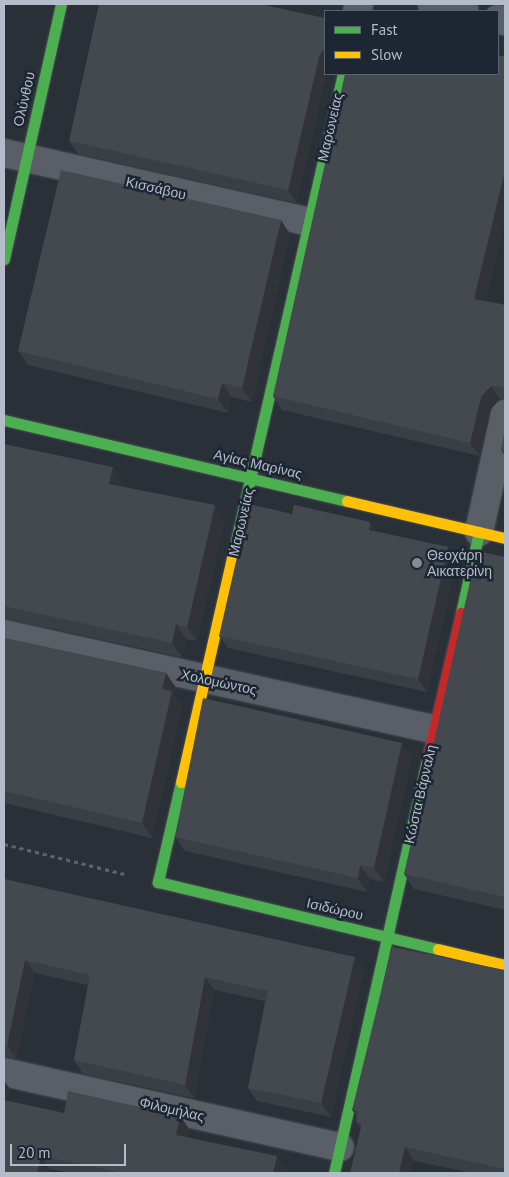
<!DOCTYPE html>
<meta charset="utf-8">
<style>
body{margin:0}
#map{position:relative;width:509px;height:1177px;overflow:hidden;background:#2a3038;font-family:"PT Sans",sans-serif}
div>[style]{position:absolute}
.path>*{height:3px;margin-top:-1.5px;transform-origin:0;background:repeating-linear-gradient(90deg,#5d636a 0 4px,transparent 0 8px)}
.roads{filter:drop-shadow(0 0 1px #484c53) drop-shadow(0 0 1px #484c53)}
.street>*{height:28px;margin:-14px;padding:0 14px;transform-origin:14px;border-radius:14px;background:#5a5e66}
.fast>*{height:11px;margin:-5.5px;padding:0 5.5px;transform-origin:5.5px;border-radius:5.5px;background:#4caf50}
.slow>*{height:11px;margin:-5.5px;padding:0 5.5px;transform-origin:5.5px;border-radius:5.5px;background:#ffc107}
.jam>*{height:11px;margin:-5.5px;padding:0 5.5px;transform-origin:5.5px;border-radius:5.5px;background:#c62828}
.wall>*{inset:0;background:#3a3f45}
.shaded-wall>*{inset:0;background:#303338}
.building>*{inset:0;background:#444950}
.dots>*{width:14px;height:14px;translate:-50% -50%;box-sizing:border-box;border:2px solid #1d2633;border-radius:50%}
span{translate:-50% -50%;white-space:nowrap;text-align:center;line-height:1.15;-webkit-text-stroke:5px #1d2633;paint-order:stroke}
.street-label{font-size:14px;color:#b4bcc9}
.poi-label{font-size:14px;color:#b4bcc9}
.left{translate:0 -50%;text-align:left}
.frame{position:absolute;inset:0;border:5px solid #b4bcc9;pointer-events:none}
.legend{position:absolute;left:324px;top:10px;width:175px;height:65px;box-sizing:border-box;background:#1d2633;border:1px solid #59626f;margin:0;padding:6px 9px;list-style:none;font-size:15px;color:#b4bcc9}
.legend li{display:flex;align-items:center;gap:10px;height:25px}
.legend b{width:25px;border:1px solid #59626f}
.scale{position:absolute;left:10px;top:1144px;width:116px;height:22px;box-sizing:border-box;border:2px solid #b4bcc9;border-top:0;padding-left:6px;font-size:15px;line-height:18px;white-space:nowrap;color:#b4bcc9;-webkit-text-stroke:4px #1d2633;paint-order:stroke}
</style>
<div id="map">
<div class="path">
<div style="left:4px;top:844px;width:124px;rotate:14deg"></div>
</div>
<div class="roads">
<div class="street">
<div style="left:432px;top:4px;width:33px;rotate:12deg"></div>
<div style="left:357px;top:11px;width:7px;rotate:-74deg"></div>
<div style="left:498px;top:19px;width:7px;rotate:16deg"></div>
<div style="left:4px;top:153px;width:313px;rotate:12.7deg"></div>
<div style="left:479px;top:532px;width:121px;rotate:-77.6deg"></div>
<div style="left:4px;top:634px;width:440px;rotate:12.5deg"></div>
<div style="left:4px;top:1072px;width:344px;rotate:12.6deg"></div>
</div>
<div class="fast">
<div style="left:4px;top:259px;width:261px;rotate:-77.4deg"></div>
<div style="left:4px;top:420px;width:352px;rotate:13.3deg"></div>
<div style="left:235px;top:545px;width:483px;rotate:-77.1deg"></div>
<div style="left:461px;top:613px;width:83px;rotate:-77.5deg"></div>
<div style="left:181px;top:782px;width:103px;rotate:103deg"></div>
<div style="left:158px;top:882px;width:288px;rotate:13.5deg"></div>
<div style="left:334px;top:1173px;width:427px;rotate:-77.3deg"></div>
</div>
<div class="slow">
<div style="left:347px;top:501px;width:162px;rotate:13.2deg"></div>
<div style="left:181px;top:782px;width:243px;rotate:-77.2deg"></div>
<div style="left:438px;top:949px;width:69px;rotate:13.4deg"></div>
</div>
<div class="jam">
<div style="left:428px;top:756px;width:147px;rotate:-77deg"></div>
</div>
</div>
<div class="wall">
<div style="clip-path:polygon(325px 18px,325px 74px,297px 203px,78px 154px,69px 141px)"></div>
<div style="clip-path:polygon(505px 57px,505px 221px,486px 301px,505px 305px,505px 399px,500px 399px,490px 410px,480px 456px,282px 410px,273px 396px)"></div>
<div style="clip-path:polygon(290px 234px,252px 402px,231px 397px,228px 413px,28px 365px,18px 351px)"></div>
<div style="clip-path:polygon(505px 430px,505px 456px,501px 450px)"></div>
<div style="clip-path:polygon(4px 444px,123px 481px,122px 486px,225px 520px,197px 641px,186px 639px,182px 657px,7px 619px,4px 619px)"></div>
<div style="clip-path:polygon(370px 522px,377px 532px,448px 547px,457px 559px,427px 692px,228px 648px,219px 636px)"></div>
<div style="clip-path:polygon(505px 557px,505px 910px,414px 889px,404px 874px)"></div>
<div style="clip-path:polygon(4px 638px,166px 673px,176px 688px,174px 694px,182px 706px,152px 838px,4px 803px)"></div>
<div style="clip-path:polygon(412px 757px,384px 882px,370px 879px,367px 892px,185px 851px,175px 837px)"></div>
<div style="clip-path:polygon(4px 879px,364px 970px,331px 1117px,257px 1101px,248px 1088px,265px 1001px,214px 990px,194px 1098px,83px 1074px,74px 1060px,88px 985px,35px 973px,16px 1059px,4px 1058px)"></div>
<div style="clip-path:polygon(505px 970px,505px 1173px,473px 1173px,414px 1161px,361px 1128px,356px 1122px,357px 1117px,352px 1110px)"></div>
<div style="clip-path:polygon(4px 1081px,10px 1089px,7px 1101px,64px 1113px,180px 1116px,189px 1129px,187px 1137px,286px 1169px,285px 1173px,71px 1173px,50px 1169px,49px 1173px,4px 1173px)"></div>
</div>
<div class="shaded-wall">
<div style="clip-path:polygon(323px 50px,325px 54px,325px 74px,327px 74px,297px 203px,288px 190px,319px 57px)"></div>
<div style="clip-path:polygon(505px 170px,505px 221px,484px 312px,474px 299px)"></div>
<div style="clip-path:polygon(281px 220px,290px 234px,252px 402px,242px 388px)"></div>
<div style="clip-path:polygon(222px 383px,231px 397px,228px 413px,218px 399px)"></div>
<div style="clip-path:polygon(491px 386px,500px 399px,490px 410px,480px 456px,470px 443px,481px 397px)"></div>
<div style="clip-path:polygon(113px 467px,123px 481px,120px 498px,109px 484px)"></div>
<div style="clip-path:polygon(215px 505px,225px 520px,197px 641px,187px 627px)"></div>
<div style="clip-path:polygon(370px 522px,379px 535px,369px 530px)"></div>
<div style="clip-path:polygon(448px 547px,457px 559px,427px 692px,418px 679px)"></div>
<div style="clip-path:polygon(176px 624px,186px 639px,182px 657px,172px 643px)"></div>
<div style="clip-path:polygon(166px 673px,176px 688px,174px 694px,182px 706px,152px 838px,142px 823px,162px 689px)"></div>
<div style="clip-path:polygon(402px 743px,412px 757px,384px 882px,374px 868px)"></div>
<div style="clip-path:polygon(360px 865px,370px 879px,367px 892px,358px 878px)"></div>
<div style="clip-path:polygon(355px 957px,364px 970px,331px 1117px,321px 1103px)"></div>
<div style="clip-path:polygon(25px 960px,35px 973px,16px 1059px,7px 1045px)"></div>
<div style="clip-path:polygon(205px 977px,214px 990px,194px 1098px,185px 1085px)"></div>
<div style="clip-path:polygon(4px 1081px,10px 1089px,5px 1112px,4px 1111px)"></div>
<div style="clip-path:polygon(180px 1116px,189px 1129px,186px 1148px,176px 1135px)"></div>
<div style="clip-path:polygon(405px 1147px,414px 1161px,411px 1173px,399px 1173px)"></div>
<div style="clip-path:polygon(41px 1156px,50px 1169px,49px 1173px,37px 1173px)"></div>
<div style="clip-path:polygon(277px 1156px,286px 1169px,285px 1173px,273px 1173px)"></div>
</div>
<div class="building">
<div style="clip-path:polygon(99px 4px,259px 4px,325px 18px,325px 49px,323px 50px,319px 57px,288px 190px,69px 141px)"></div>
<div style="clip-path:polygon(498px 55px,505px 57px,505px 170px,474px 299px,505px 305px,505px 389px,500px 386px,491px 386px,481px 397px,470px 443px,273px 396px,345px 74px,498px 74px)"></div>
<div style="clip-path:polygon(61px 170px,281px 220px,242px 388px,222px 383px,218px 399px,18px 351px)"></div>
<div style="clip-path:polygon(505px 430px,505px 451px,501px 450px)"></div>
<div style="clip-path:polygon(4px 444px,113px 467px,109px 484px,215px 505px,187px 627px,176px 624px,172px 643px,4px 606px)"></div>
<div style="clip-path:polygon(249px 504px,292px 514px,294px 505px,370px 522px,369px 530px,448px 547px,418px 679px,219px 636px)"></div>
<div style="clip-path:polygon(477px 551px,505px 557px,505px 897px,404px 874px)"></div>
<div style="clip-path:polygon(4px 638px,166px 673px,162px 689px,172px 691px,142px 823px,4px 791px)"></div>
<div style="clip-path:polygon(203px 698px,402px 743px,374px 868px,360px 865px,358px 878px,175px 837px)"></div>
<div style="clip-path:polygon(4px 879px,355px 957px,321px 1103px,248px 1088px,268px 991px,205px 977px,185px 1085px,74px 1060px,90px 975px,25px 960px,7px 1045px,4px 1045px)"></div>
<div style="clip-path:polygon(392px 947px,505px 970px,505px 1169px,405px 1147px,399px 1173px,350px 1173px,362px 1123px,356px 1122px,358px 1111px,352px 1110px)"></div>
<div style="clip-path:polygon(68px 1091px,180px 1116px,176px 1135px,277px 1156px,273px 1173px,114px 1173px,115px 1171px,41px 1156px,37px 1173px,4px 1173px,4px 1100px,64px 1113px)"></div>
</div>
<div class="dots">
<div style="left:417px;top:563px;background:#848b96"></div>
</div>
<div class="street-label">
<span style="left:24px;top:99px;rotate:-77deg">Ολύνθου</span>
<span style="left:330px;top:127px;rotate:-77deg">Μαρωνείας</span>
<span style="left:156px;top:188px;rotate:13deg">Κισσάβου</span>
<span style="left:258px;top:464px;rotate:13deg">Αγίας Μαρίνας</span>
<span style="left:241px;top:522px;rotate:-77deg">Μαρωνείας</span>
<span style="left:219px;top:682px;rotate:12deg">Χολομώντος</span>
<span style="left:420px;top:794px;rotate:-77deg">Κώστα Βάρναλη</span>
<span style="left:335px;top:909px;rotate:13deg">Ισιδώρου</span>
<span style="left:172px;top:1109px;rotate:13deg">Φιλομήλας</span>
</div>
<div class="poi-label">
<span class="left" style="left:427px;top:563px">Θεοχάρη<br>Αικατερίνη</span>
</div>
<div class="frame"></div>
<ul class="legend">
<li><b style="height:6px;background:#4caf50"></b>Fast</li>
<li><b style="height:6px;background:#ffc107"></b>Slow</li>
</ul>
<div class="scale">20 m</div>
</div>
